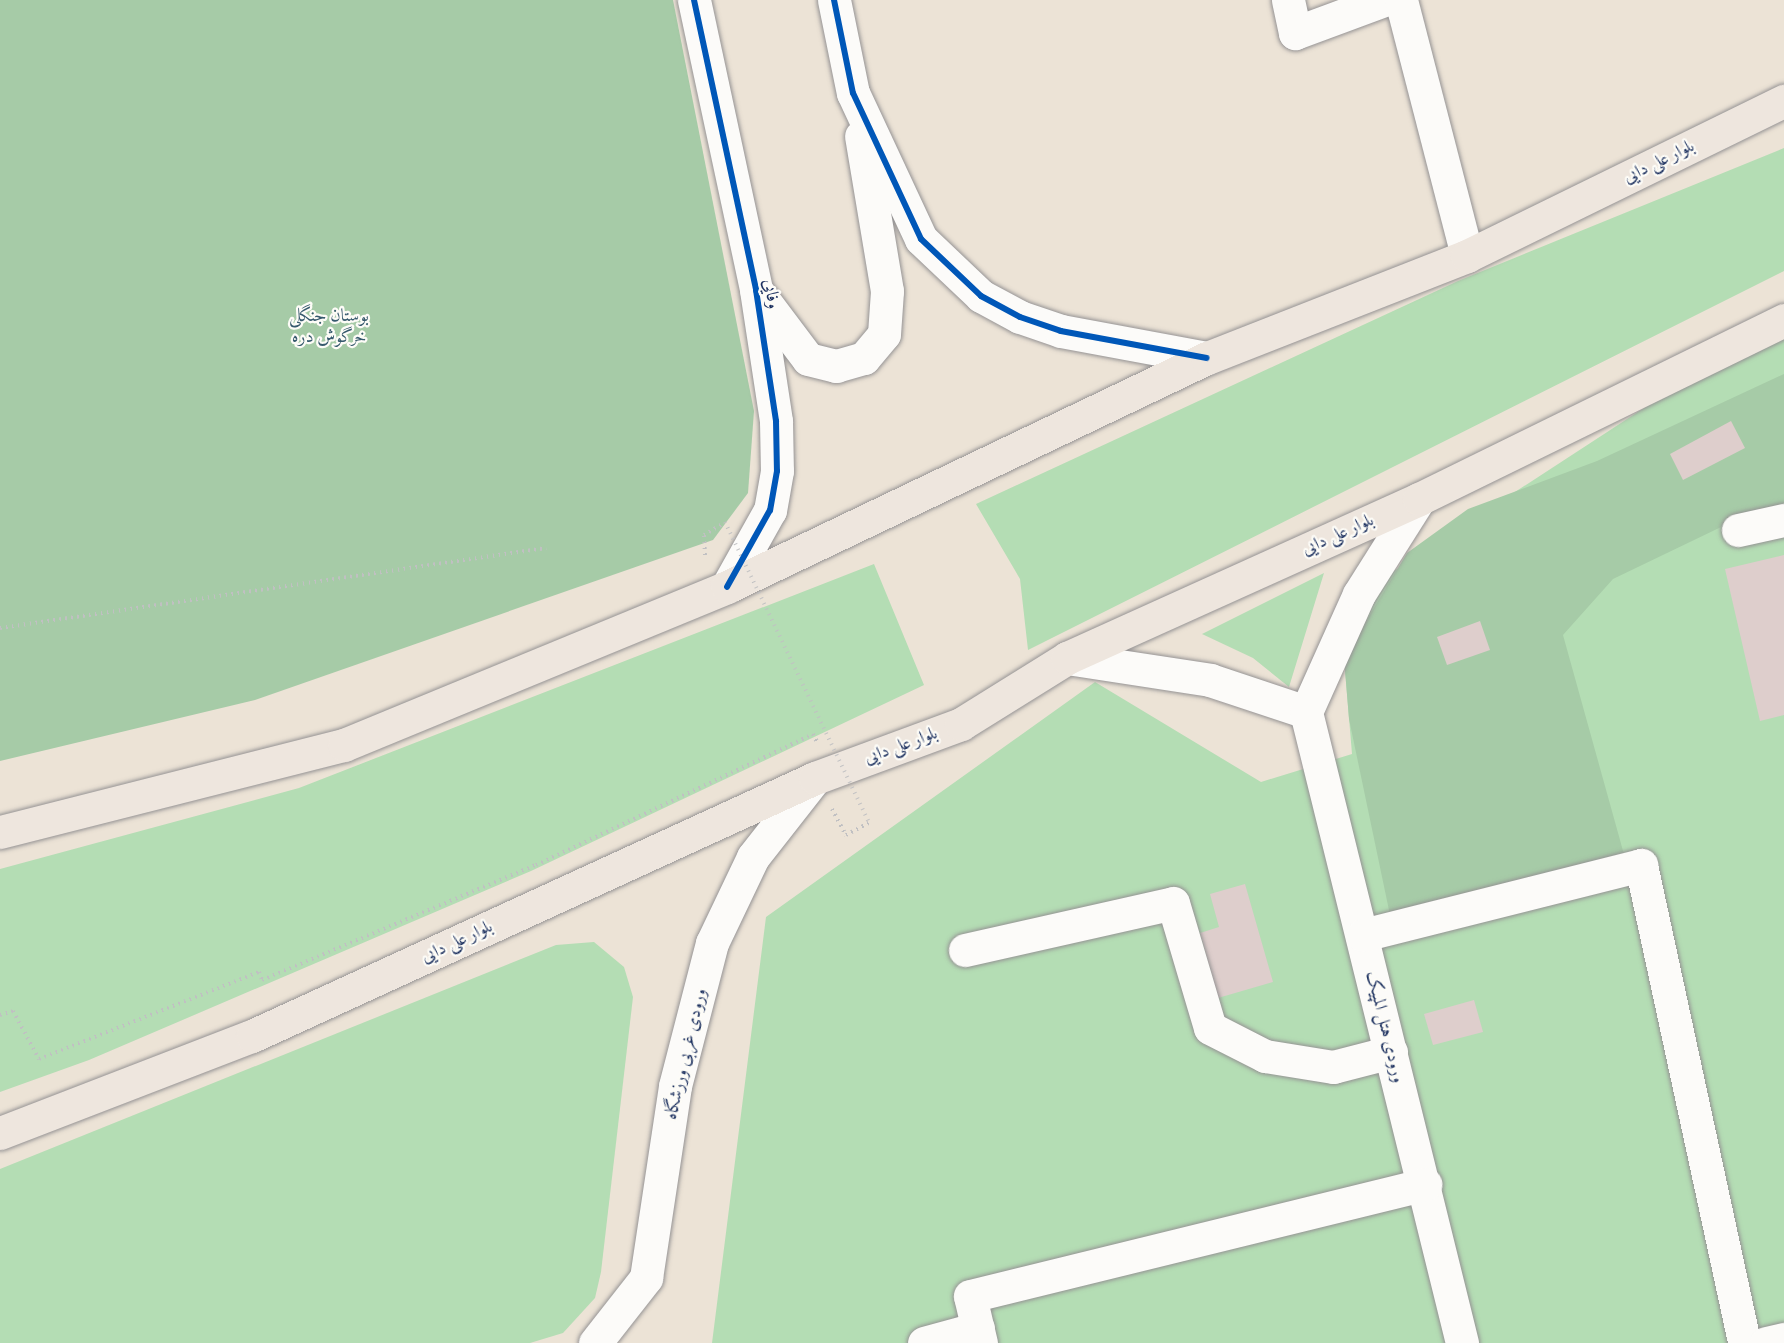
<!DOCTYPE html>
<meta charset="utf-8">
<style>
body{margin:0}
#map{position:relative;width:1784px;height:1343px;overflow:hidden;background:#ece3d6;font-family:"Libre Bodoni",Amiri,serif}
div>[style]{position:absolute}
.green>*{inset:0;background:#b4ddb4}
.forest>*{inset:0;background:#a6cba7}
.building>*{inset:0;background:#dececc}
.path>*{height:4px;margin-top:-2px;transform-origin:0;background:repeating-linear-gradient(90deg,#c0c0c2 0 1.5px,transparent 0 6px)}
.roads{filter:drop-shadow(0 0 2px #959394) drop-shadow(0 0 2px #959394)}
.minor>*{height:33px;margin:-16.5px;padding:0 16.5px;transform-origin:16.5px;border-radius:16.5px;background:#fcfbf9}
.major>*{height:33px;margin:-16.5px;padding:0 16.5px;transform-origin:16.5px;border-radius:16.5px;background:#eee6de}
.path-bridge>*{height:4px;margin-top:-2px;transform-origin:0;background:repeating-linear-gradient(90deg,#c0c0c2 0 1.5px,transparent 0 6px)}
.cycleway>*{height:6px;margin:-3px;padding:0 3px;transform-origin:3px;border-radius:3px;background:#0057b8}
span{translate:-50% -50%;white-space:nowrap;text-align:center;line-height:1.15;-webkit-text-stroke:4.5px #fdfcf7;paint-order:stroke}
.street-label{font-size:18px;color:#1b2f5e}
.park-label{font-size:18px;color:#36596d}
</style>
<div id="map">
<div class="green">
<div style="clip-path:polygon(1784px 148px,1784px 271px,1028px 650px,1020px 579px,976px 504px,1458px 281px)"></div>
<div style="clip-path:polygon(1784px 335px,1784px 1343px,712px 1343px,766px 917px,1095px 682px,1261px 782px,1352px 754px,1344px 658px,1377px 582px,1693px 376px)"></div>
<div style="clip-path:polygon(874px 564px,924px 685px,531px 871px,89px 1060px,0 1092px,0 869px,299px 788px)"></div>
<div style="clip-path:polygon(1324px 573px,1289px 687px,1253px 658px,1202px 634px)"></div>
<div style="clip-path:polygon(594px 942px,624px 967px,633px 997px,601px 1272px,595px 1298px,563px 1333px,530px 1343px,0 1343px,0 1169px,556px 945px)"></div>
</div>
<div class="forest">
<div style="clip-path:polygon(0 0,673px 0,754px 411px,748px 493px,713px 540px,255px 700px,0 761px)"></div>
<div style="clip-path:polygon(1784px 374px,1784px 507px,1744px 516px,1613px 579px,1563px 635px,1625px 858px,1390px 915px,1349px 719px,1344px 658px,1407px 553px,1468px 509px,1597px 461px)"></div>
</div>
<div class="building">
<div style="clip-path:polygon(1731px 421px,1745px 448px,1683px 480px,1670px 454px)"></div>
<div style="clip-path:polygon(1784px 555px,1784px 715px,1760px 721px,1725px 569px)"></div>
<div style="clip-path:polygon(1480px 621px,1490px 650px,1447px 665px,1437px 637px)"></div>
<div style="clip-path:polygon(1245px 884px,1273px 982px,1218px 998px,1200px 933px,1219px 927px,1210px 894px)"></div>
<div style="clip-path:polygon(1474px 1000px,1483px 1032px,1433px 1045px,1424px 1014px)"></div>
</div>
<div class="path">
<div style="left:705px;top:555px;width:20px;rotate:-93deg"></div>
<div style="left:704px;top:535px;width:23px;rotate:-31deg"></div>
<div style="left:0;top:628px;width:552px;rotate:-8.34deg"></div>
<div style="left:832px;top:809px;width:30px;rotate:62deg"></div>
<div style="left:846px;top:835px;width:26px;rotate:-28deg"></div>
<div style="left:0;top:1015px;width:14px;rotate:-17deg"></div>
<div style="left:13px;top:1011px;width:55px;rotate:61.6deg"></div>
<div style="left:39px;top:1059px;width:237px;rotate:-21.6deg"></div>
<div style="left:259px;top:972px;width:9px;rotate:69deg"></div>
<div style="left:262px;top:980px;width:297px;rotate:-22.8deg"></div>
<div style="left:536px;top:865px;width:306px;rotate:-25.3deg"></div>
<div style="left:813px;top:734px;width:9px;rotate:63deg"></div>
</div>
<div class="roads">
<div class="minor">
<div style="left:694px;top:0;width:297px;rotate:77.9deg"></div>
<div style="left:756px;top:290px;width:133px;rotate:81.3deg"></div>
<div style="left:776px;top:421px;width:50px;rotate:88.9deg"></div>
<div style="left:777px;top:471px;width:40px;rotate:100deg"></div>
<div style="left:770px;top:510px;width:88px;rotate:119.2deg"></div>
<div style="left:834px;top:0;width:95px;rotate:78.5deg"></div>
<div style="left:853px;top:93px;width:161px;rotate:65deg"></div>
<div style="left:921px;top:239px;width:83px;rotate:43.5deg"></div>
<div style="left:981px;top:296px;width:44px;rotate:28.3deg"></div>
<div style="left:1020px;top:317px;width:43px;rotate:18.9deg"></div>
<div style="left:1061px;top:331px;width:148px;rotate:10.5deg"></div>
<div style="left:1288px;top:0;width:34px;rotate:78deg"></div>
<div style="left:1295px;top:33px;width:95px;rotate:-20.3deg"></div>
<div style="left:1401px;top:0;width:264px;rotate:75.5deg"></div>
<div style="left:759px;top:294px;width:81px;rotate:53deg"></div>
<div style="left:808px;top:359px;width:29px;rotate:14deg"></div>
<div style="left:836px;top:366px;width:29px;rotate:-16deg"></div>
<div style="left:864px;top:358px;width:31px;rotate:-50deg"></div>
<div style="left:884px;top:334px;width:43px;rotate:-86deg"></div>
<div style="left:887px;top:291px;width:157px;rotate:-99.5deg"></div>
<div style="left:1738px;top:530px;width:47px;rotate:-12.3deg"></div>
<div style="left:1067px;top:658px;width:145px;rotate:8.7deg"></div>
<div style="left:1210px;top:680px;width:101px;rotate:18.4deg"></div>
<div style="left:1306px;top:712px;width:129px;rotate:-65.8deg"></div>
<div style="left:1359px;top:594px;width:112px;rotate:-57.7deg"></div>
<div style="left:1306px;top:712px;width:650px;rotate:76.11deg"></div>
<div style="left:1363px;top:935px;width:287px;rotate:-14.1deg"></div>
<div style="left:1641px;top:865px;width:489px;rotate:77.8deg"></div>
<div style="left:965px;top:950px;width:213px;rotate:-12.7deg"></div>
<div style="left:1173px;top:903px;width:130px;rotate:73.5deg"></div>
<div style="left:1210px;top:1028px;width:62px;rotate:27deg"></div>
<div style="left:1265px;top:1056px;width:69px;rotate:9.2deg"></div>
<div style="left:1333px;top:1067px;width:60px;rotate:-14.5deg"></div>
<div style="left:595px;top:1343px;width:83px;rotate:-51.9deg"></div>
<div style="left:646px;top:1278px;width:194px;rotate:-81.4deg"></div>
<div style="left:675px;top:1086px;width:148px;rotate:-75.5deg"></div>
<div style="left:712px;top:943px;width:95px;rotate:-64.5deg"></div>
<div style="left:753px;top:857px;width:100px;rotate:-51.9deg"></div>
<div style="left:924px;top:1343px;width:56px;rotate:-15.5deg"></div>
<div style="left:981px;top:1343px;width:48px;rotate:-103.2deg"></div>
<div style="left:970px;top:1296px;width:469px;rotate:-13.8deg"></div>
<div style="left:1766px;top:1343px;width:18px;rotate:-13deg"></div>
</div>
<div class="major">
<div style="left:0;top:832px;width:355px;rotate:-14.2deg"></div>
<div style="left:344px;top:745px;width:414px;rotate:-22.4deg"></div>
<div style="left:727px;top:587px;width:532px;rotate:-25.51deg"></div>
<div style="left:1207px;top:358px;width:279px;rotate:-21.4deg"></div>
<div style="left:1467px;top:256px;width:353px;rotate:-26.1deg"></div>
<div style="left:0;top:1133px;width:270px;rotate:-21.1deg"></div>
<div style="left:252px;top:1036px;width:619px;rotate:-24.62deg"></div>
<div style="left:815px;top:778px;width:156px;rotate:-20.3deg"></div>
<div style="left:961px;top:724px;width:125px;rotate:-31.9deg"></div>
<div style="left:1067px;top:658px;width:386px;rotate:-24.3deg"></div>
<div style="left:1419px;top:499px;width:407px;rotate:-26.1deg"></div>
</div>
</div>
<div class="path-bridge">
<div style="left:725px;top:522px;width:334px;rotate:64.4deg"></div>
</div>
<div class="cycleway">
<div style="left:694px;top:0;width:297px;rotate:77.9deg"></div>
<div style="left:756px;top:290px;width:133px;rotate:81.3deg"></div>
<div style="left:776px;top:421px;width:50px;rotate:88.9deg"></div>
<div style="left:777px;top:471px;width:40px;rotate:100deg"></div>
<div style="left:770px;top:510px;width:88px;rotate:119.2deg"></div>
<div style="left:834px;top:0;width:95px;rotate:78.5deg"></div>
<div style="left:853px;top:93px;width:161px;rotate:65deg"></div>
<div style="left:921px;top:239px;width:83px;rotate:43.5deg"></div>
<div style="left:981px;top:296px;width:44px;rotate:28.3deg"></div>
<div style="left:1020px;top:317px;width:43px;rotate:18.9deg"></div>
<div style="left:1061px;top:331px;width:148px;rotate:10.5deg"></div>
</div>
<div class="street-label">
<span style="left:1659px;top:162px;rotate:-26deg">بلوار علی دایی</span>
<span style="left:771px;top:294px;rotate:80deg">وفایی</span>
<span style="left:1338px;top:535px;rotate:-24deg">بلوار علی دایی</span>
<span style="left:901px;top:746px;rotate:-20deg">بلوار علی دایی</span>
<span style="left:457px;top:942px;rotate:-25deg">بلوار علی دایی</span>
<span style="left:1385px;top:1027px;rotate:76deg">ورودی هتل المپیک</span>
<span style="left:686px;top:1054px;rotate:-77deg">ورودی غربی ورزشگاه</span>
</div>
<div class="park-label">
<span style="left:329px;top:327px">بوستان جنگلی<br>خرگوش دره</span>
</div>
</div>
